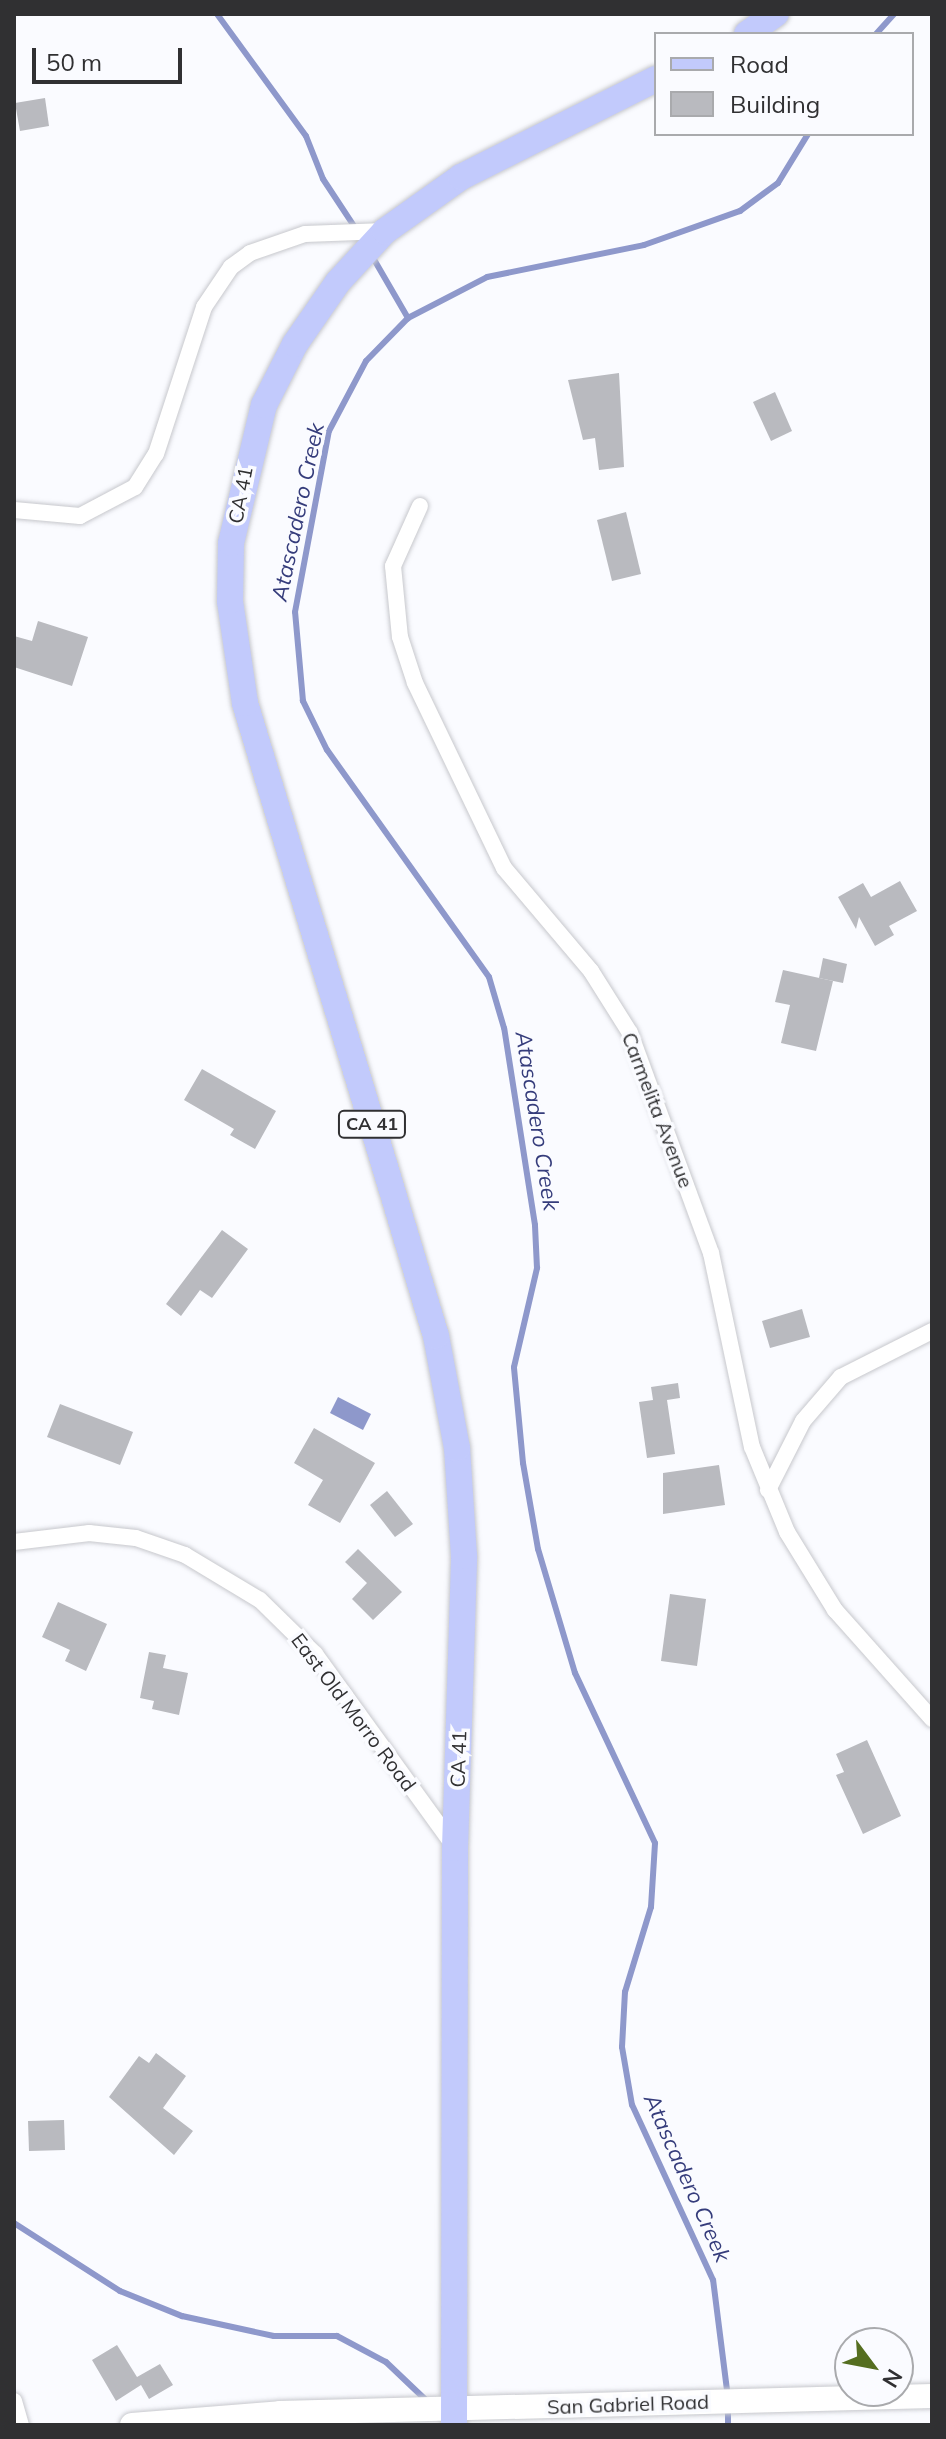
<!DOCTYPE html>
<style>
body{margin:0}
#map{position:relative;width:946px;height:2439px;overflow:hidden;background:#fafbff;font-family:Mulish,sans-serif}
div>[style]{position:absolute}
.water>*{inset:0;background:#8e98cb}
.stream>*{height:6px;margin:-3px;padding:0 3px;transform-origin:3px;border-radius:3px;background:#8e98cb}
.building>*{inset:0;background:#b9babf}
.roads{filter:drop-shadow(0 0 2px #c7c8cd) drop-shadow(0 0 2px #c7c8cd)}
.street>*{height:16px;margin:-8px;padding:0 8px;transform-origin:8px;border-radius:8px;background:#fff}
.secondary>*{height:24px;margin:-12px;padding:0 12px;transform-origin:12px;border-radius:12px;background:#fff}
.primary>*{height:26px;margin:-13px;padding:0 13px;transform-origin:13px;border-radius:13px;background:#c2cafc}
span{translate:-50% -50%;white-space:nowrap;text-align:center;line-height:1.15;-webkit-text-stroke:7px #fafbff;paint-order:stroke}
.shield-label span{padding:2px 6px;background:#fafbff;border:2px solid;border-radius:6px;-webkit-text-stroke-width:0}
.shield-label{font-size:18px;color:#303032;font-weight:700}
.street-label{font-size:20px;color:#303032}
.water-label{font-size:22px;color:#353c7b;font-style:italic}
.frame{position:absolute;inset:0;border:16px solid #303032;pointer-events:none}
.legend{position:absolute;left:654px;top:32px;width:260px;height:104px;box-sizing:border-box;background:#fafbff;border:2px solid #a9aaad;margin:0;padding:10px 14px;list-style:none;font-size:24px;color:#303032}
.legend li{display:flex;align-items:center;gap:16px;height:40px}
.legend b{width:40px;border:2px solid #a9aaad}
.north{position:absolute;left:834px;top:2327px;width:80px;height:80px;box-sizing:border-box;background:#fafbff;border:2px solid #a9aaad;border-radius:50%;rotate:122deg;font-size:22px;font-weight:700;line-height:32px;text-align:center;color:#303032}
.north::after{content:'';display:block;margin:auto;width:28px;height:36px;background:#556e20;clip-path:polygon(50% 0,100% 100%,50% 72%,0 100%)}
.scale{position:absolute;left:32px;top:48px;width:150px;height:36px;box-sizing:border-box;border:4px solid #303032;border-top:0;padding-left:10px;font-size:24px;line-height:28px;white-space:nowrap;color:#303032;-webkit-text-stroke:6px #fafbff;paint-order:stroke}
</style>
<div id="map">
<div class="water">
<div style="clip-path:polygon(338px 1397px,371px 1414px,363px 1430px,330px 1413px)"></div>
</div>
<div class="stream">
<div style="left:217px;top:14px;width:151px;rotate:53.9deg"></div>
<div style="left:306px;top:136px;width:46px;rotate:68.4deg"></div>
<div style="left:323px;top:179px;width:60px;rotate:56.6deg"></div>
<div style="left:876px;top:34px;width:27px;rotate:-48deg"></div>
<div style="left:372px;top:256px;width:72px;rotate:59.9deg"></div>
<div style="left:14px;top:2223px;width:126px;rotate:32.7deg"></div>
<div style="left:120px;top:2291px;width:67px;rotate:22deg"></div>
<div style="left:182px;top:2316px;width:94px;rotate:12.3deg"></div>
<div style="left:274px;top:2336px;width:63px"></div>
<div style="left:337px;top:2336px;width:55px;rotate:28deg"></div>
<div style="left:386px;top:2362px;width:58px;rotate:43.6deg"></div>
<div style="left:728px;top:2398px;width:119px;rotate:-97.2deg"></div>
<div style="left:713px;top:2280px;width:193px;rotate:-114.8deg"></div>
<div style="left:632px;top:2105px;width:59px;rotate:-99.8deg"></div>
<div style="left:622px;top:2047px;width:55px;rotate:-86.9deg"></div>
<div style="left:625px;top:1992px;width:89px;rotate:-73deg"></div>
<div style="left:651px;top:1907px;width:64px;rotate:-86.4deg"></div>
<div style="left:655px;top:1843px;width:188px;rotate:-115.2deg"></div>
<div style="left:575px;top:1673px;width:129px;rotate:-106.6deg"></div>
<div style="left:538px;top:1549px;width:87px;rotate:-99.9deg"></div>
<div style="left:523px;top:1463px;width:96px;rotate:-95.4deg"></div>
<div style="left:514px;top:1367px;width:102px;rotate:-76.9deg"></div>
<div style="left:537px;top:1268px;width:43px;rotate:-92.7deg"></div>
<div style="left:535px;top:1225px;width:199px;rotate:-98.9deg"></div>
<div style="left:504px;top:1028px;width:53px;rotate:-106.4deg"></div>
<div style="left:489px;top:977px;width:279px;rotate:-125.5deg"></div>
<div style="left:327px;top:750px;width:55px;rotate:-116.1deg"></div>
<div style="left:303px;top:701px;width:89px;rotate:-95.1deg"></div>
<div style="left:295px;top:612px;width:184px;rotate:-79.4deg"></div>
<div style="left:329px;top:431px;width:79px;rotate:-62.1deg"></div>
<div style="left:366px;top:361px;width:60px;rotate:-45.7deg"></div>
<div style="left:408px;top:318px;width:89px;rotate:-27.4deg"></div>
<div style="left:487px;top:277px;width:160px;rotate:-11.5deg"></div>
<div style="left:644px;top:245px;width:102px;rotate:-19.5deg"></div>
<div style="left:740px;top:211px;width:47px;rotate:-36.4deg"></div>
<div style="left:778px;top:183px;width:57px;rotate:-58.5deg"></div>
<div style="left:728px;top:2409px;width:16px;rotate:90deg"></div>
</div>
<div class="building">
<div style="clip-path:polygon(45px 98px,49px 126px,20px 131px,15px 103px)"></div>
<div style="clip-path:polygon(619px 373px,624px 467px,599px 470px,595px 438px,583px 440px,568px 380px)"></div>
<div style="clip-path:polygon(775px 392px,792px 431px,771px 441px,753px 402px)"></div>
<div style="clip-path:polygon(626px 512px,641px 574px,612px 581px,597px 520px)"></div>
<div style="clip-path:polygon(38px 621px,88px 637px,72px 686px,14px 667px,14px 636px,32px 641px)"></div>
<div style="clip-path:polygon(900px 881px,917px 911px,889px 926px,894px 935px,875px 946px,859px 917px,856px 929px,838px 897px,863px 883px,871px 897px)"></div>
<div style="clip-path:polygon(823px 958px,847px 964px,843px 983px,819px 978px)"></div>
<div style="clip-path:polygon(783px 970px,833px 981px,816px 1051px,781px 1043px,790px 1005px,775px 1002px)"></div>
<div style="clip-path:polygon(202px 1069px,276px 1111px,255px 1149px,230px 1135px,234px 1129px,184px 1100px)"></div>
<div style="clip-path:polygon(222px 1230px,248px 1249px,212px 1298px,200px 1290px,181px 1316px,166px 1304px)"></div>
<div style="clip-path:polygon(802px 1309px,810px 1337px,770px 1348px,762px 1321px)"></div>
<div style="clip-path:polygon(678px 1383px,680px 1398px,667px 1400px,675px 1454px,647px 1458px,639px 1402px,653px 1400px,651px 1387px)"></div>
<div style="clip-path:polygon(60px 1404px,133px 1432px,120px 1465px,47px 1437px)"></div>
<div style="clip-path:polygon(314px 1428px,375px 1463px,340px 1523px,308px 1505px,323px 1480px,294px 1463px)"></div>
<div style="clip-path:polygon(719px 1465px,725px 1505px,663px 1514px,663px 1473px)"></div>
<div style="clip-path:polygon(387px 1491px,413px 1524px,395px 1537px,370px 1505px)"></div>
<div style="clip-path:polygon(358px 1549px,402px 1592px,373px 1620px,352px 1599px,367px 1583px,345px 1562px)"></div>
<div style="clip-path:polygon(670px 1594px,706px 1599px,697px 1666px,661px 1661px)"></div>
<div style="clip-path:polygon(58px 1602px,107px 1624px,86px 1671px,65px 1661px,70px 1650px,42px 1637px)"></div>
<div style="clip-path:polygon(149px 1652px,166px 1655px,163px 1668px,188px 1673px,179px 1715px,152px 1709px,154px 1701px,140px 1698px)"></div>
<div style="clip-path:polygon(867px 1740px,901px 1816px,863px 1834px,836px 1775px,844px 1772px,836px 1754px)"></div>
<div style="clip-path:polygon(156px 2053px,186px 2076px,163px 2108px,193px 2131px,174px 2155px,109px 2097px,139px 2056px,149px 2063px)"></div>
<div style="clip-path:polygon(64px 2120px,65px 2150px,29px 2151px,28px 2121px)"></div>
<div style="clip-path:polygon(117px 2345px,137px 2377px,160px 2364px,173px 2385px,149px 2399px,141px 2385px,116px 2401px,92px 2360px)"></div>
</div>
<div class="roads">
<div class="street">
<div style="left:420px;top:506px;width:66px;rotate:114.2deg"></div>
<div style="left:393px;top:566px;width:71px;rotate:84.4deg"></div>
<div style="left:400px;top:637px;width:48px;rotate:71.9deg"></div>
<div style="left:415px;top:683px;width:205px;rotate:64.3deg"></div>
<div style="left:504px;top:868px;width:135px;rotate:49.8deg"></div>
<div style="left:591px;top:971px;width:73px;rotate:57.8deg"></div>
<div style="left:630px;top:1033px;width:234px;rotate:69.8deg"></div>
<div style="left:711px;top:1253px;width:198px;rotate:78.1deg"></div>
<div style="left:752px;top:1447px;width:92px;rotate:67.6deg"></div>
<div style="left:787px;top:1532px;width:92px;rotate:58.4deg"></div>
<div style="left:835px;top:1610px;width:146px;rotate:48.3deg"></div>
<div style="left:14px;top:510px;width:66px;rotate:5.2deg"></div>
<div style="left:80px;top:516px;width:62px;rotate:-27.8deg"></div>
<div style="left:135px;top:487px;width:39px;rotate:-58deg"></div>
<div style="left:156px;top:454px;width:155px;rotate:-71.9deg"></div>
<div style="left:204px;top:307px;width:48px;rotate:-56deg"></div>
<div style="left:231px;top:267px;width:24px;rotate:-36deg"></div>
<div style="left:250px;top:253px;width:58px;rotate:-19.1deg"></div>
<div style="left:305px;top:234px;width:80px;rotate:-2.1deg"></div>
<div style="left:768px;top:1490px;width:77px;rotate:-63.1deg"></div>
<div style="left:803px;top:1421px;width:58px;rotate:-49.2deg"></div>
<div style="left:841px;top:1377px;width:102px;rotate:-26.8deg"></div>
<div style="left:14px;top:1542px;width:76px;rotate:-6.8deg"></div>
<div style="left:89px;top:1533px;width:47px;rotate:6.1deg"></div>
<div style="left:136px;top:1538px;width:52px;rotate:19.1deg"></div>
<div style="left:185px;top:1555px;width:87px;rotate:31deg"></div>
<div style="left:260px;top:1600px;width:77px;rotate:44.5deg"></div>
<div style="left:315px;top:1654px;width:237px;rotate:54.1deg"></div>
<div style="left:14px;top:2401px;width:25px;rotate:74deg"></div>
</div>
<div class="secondary">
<div style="left:132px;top:2425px;width:148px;rotate:-4.6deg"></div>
<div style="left:280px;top:2413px;width:652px;rotate:-1.49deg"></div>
</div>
<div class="primary">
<div style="left:747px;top:34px;width:35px;rotate:-35deg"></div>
<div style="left:454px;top:2425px;width:577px;rotate:-89.9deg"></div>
<div style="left:455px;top:1848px;width:292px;rotate:-88.2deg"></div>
<div style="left:464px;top:1556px;width:108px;rotate:-93.7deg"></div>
<div style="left:457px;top:1448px;width:114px;rotate:-100.6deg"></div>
<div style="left:436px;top:1336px;width:661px;rotate:-106.79deg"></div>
<div style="left:245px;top:703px;width:103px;rotate:-98.4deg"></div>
<div style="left:230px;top:601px;width:58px;rotate:-89deg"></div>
<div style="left:231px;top:543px;width:142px;rotate:-76.6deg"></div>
<div style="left:264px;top:405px;width:68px;rotate:-63.1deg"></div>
<div style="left:295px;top:344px;width:75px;rotate:-55.3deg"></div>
<div style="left:338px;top:282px;width:69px;rotate:-47.3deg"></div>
<div style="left:385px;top:231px;width:93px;rotate:-35.4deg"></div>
<div style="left:461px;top:177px;width:218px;rotate:-26.7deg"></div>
</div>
</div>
<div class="shield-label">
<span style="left:372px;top:1124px">CA 41</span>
</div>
<div class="street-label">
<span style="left:240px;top:495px;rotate:-79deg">CA 41</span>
<span style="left:658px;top:1110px;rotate:69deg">Carmelita Avenue</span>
<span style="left:354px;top:1712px;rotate:53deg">East Old Morro Road</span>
<span style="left:458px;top:1759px;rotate:-88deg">CA 41</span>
<span style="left:628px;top:2404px;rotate:-2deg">San Gabriel Road</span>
</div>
<div class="water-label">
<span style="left:298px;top:512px;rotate:-78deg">Atascadero Creek</span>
<span style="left:537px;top:1121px;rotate:81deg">Atascadero Creek</span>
<span style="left:687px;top:2178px;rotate:66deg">Atascadero Creek</span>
</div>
<div class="frame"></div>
<ul class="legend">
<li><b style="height:10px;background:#c2cafc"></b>Road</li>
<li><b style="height:22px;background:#b9babf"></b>Building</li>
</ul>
<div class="north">N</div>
<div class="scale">50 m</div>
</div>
